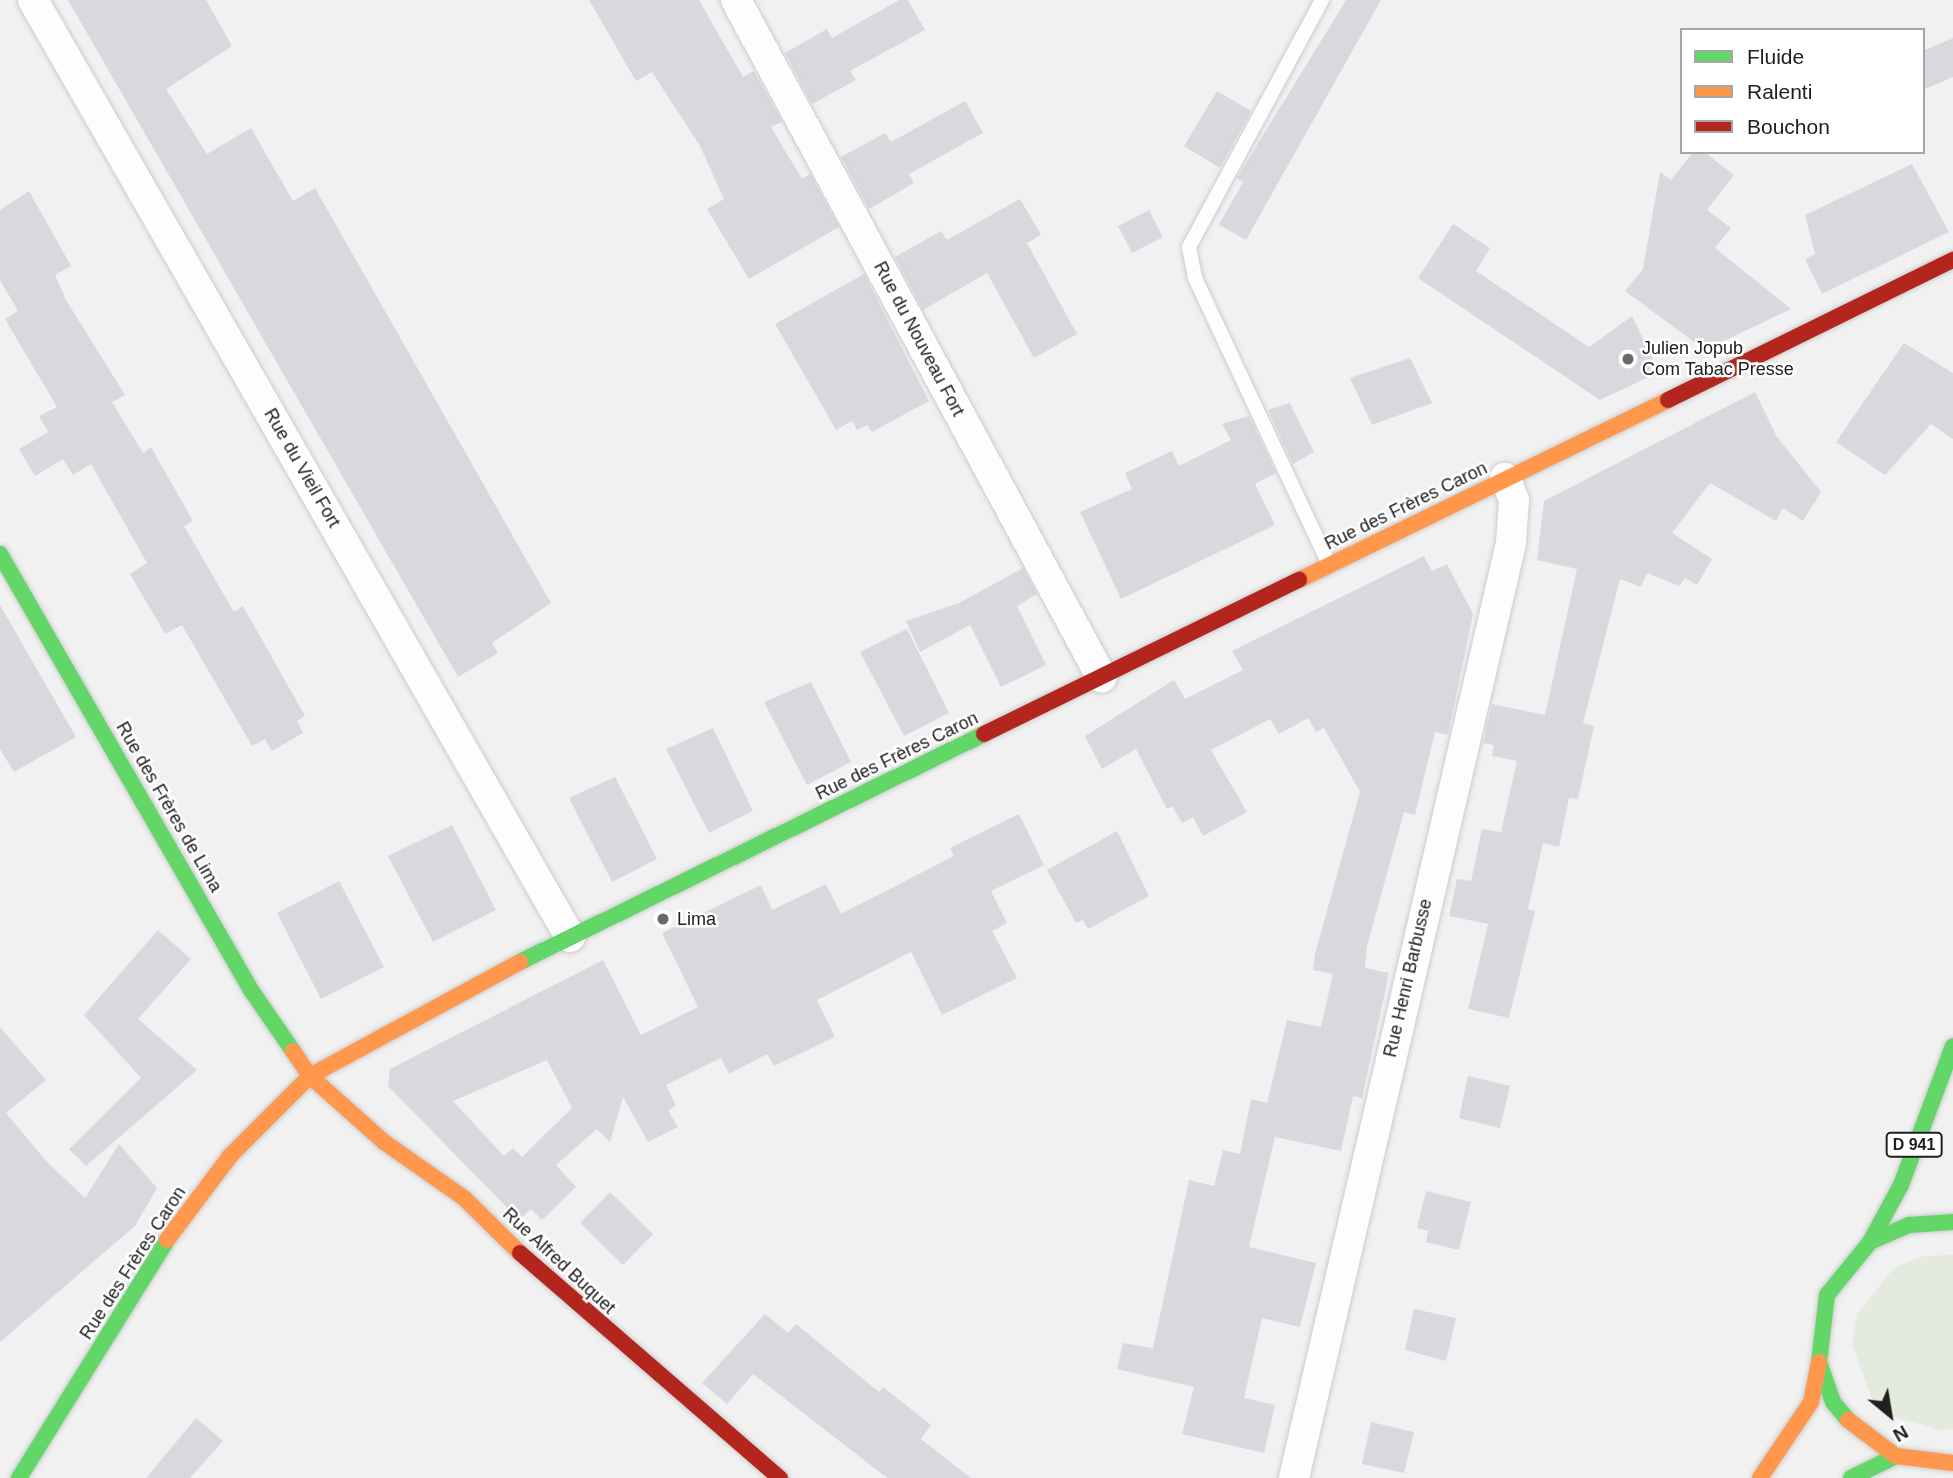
<!DOCTYPE html>
<meta charset="utf-8">
<style>
body{margin:0}
#map{position:relative;width:1953px;height:1478px;overflow:hidden;background:#f1f1f2;font-family:Arial,sans-serif}
div>[style]{position:absolute}
.green>*{inset:0;background:#e4ebde}
.building>*{inset:0;background:#d8d9df}
.roads{filter:drop-shadow(0 0 2px #cccccd) drop-shadow(0 0 2px #cccccd)}
.lane>*{height:14px;margin:-7px;padding:0 7px;transform-origin:7px;border-radius:7px;background:#fdfdfd}
.street>*{height:30px;margin:-15px;padding:0 15px;transform-origin:15px;border-radius:15px;background:#fdfdfd}
.fast>*{height:16px;margin:-8px;padding:0 8px;transform-origin:8px;border-radius:8px;background:#63d668}
.slow>*{height:16px;margin:-8px;padding:0 8px;transform-origin:8px;border-radius:8px;background:#ff974d}
.jam>*{height:16px;margin:-8px;padding:0 8px;transform-origin:8px;border-radius:8px;background:#b3261e}
.dots>*{width:19px;height:19px;translate:-50% -50%;box-sizing:border-box;border:4px solid #fff;border-radius:50%}
span{translate:-50% -50%;white-space:nowrap;text-align:center;line-height:1.15;-webkit-text-stroke:5px #fff;paint-order:stroke}
.shield-label span{padding:2px 5px;background:#fff;border:2px solid;border-radius:5px;-webkit-text-stroke-width:0}
.shield-label{font-size:16px;color:#202020;font-weight:700}
.street-label{font-size:18px;color:#202020}
.poi-label{font-size:18px;color:#202020}
.left{translate:0 -50%;text-align:left}
.legend{position:absolute;left:1680px;top:28px;width:245px;height:126px;box-sizing:border-box;background:#fff;border:2px solid #a6a6a6;margin:0;padding:9px 12px;list-style:none;font-size:21px;color:#202020}
.legend li{display:flex;align-items:center;gap:14px;height:35px}
.legend b{width:35px;border:2px solid #a6a6a6}
.north{position:absolute;left:1855px;top:1380px;width:70px;height:70px;-webkit-text-stroke:5px #fff;paint-order:stroke;rotate:150deg;font-size:19px;font-weight:700;line-height:28px;text-align:center;color:#202020}
.north::after{content:'';display:block;margin:auto;width:24px;height:32px;background:#202020;clip-path:polygon(50% 0,100% 100%,50% 72%,0 100%)}
</style>
<div id="map">
<div class="green">
<div style="clip-path:polygon(1953px 1255px,1953px 1429px,1943px 1431px,1891px 1416px,1871px 1397px,1852px 1344px,1857px 1314px,1894px 1268px,1922px 1256px)"></div>
</div>
<div class="building">
<div style="clip-path:polygon(68px 0,206px 0,232px 46px,166px 89px,207px 154px,251px 128px,293px 201px,315px 188px,551px 603px,492px 643px,498px 653px,458px 677px)"></div>
<div style="clip-path:polygon(589px 0,699px 0,743px 77px,754px 71px,782px 122px,771px 127px,802px 179px,810px 174px,839px 227px,749px 279px,707px 209px,724px 199px,700px 146px,652px 72px,636px 81px)"></div>
<div style="clip-path:polygon(899px 0,908px 0,925px 30px,850px 71px,856px 80px,812px 104px,785px 53px,827px 29px,832px 38px)"></div>
<div style="clip-path:polygon(1346px 0,1381px 0,1246px 240px,1219px 225px,1243px 182px,1237px 178px)"></div>
<div style="clip-path:polygon(1953px 38px,1953px 77px,1923px 90px,1923px 51px)"></div>
<div style="clip-path:polygon(1217px 91px,1251px 111px,1220px 168px,1184px 146px)"></div>
<div style="clip-path:polygon(965px 101px,983px 133px,909px 174px,914px 183px,869px 209px,841px 157px,885px 133px,891px 142px)"></div>
<div style="clip-path:polygon(1693px 152px,1704px 152px,1734px 175px,1707px 210px,1731px 228px,1715px 248px,1791px 309px,1705px 350px,1625px 291px,1643px 269px,1660px 172px,1671px 180px)"></div>
<div style="clip-path:polygon(1912px 164px,1949px 232px,1822px 294px,1805px 259px,1815px 254px,1805px 215px)"></div>
<div style="clip-path:polygon(29px 191px,71px 266px,55px 275px,66px 300px,125px 395px,112px 402px,143px 453px,151px 447px,193px 521px,184px 526px,234px 612px,243px 606px,305px 716px,297px 721px,303px 733px,272px 751px,265px 739px,252px 746px,182px 625px,165px 634px,130px 574px,147px 563px,91px 464px,73px 475px,63px 459px,35px 476px,19px 449px,48px 432px,39px 416px,57px 407px,5px 319px,18px 311px,0 280px,0 210px)"></div>
<div style="clip-path:polygon(1020px 199px,1041px 235px,1027px 243px,1077px 334px,1034px 358px,987px 273px,923px 310px,895px 257px,941px 231px,947px 240px)"></div>
<div style="clip-path:polygon(1149px 210px,1163px 237px,1132px 253px,1118px 226px)"></div>
<div style="clip-path:polygon(1453px 224px,1490px 248px,1476px 271px,1589px 347px,1632px 316px,1659px 372px,1600px 400px,1418px 278px)"></div>
<div style="clip-path:polygon(864px 274px,929px 401px,872px 432px,867px 425px,857px 430px,852px 421px,836px 430px,775px 324px)"></div>
<div style="clip-path:polygon(1904px 343px,1953px 373px,1953px 439px,1931px 424px,1885px 475px,1836px 442px)"></div>
<div style="clip-path:polygon(1410px 358px,1432px 403px,1372px 425px,1350px 378px)"></div>
<div style="clip-path:polygon(1755px 392px,1777px 437px,1821px 492px,1803px 521px,1783px 508px,1776px 521px,1710px 483px,1672px 533px,1712px 559px,1697px 585px,1685px 578px,1679px 586px,1647px 573px,1641px 587px,1620px 579px,1583px 723px,1594px 726px,1578px 799px,1569px 798px,1559px 847px,1543px 843px,1528px 909px,1535px 911px,1509px 1018px,1468px 1009px,1488px 924px,1449px 916px,1457px 879px,1471px 881px,1482px 829px,1501px 832px,1517px 761px,1492px 756px,1494px 745px,1483px 743px,1492px 704px,1545px 715px,1577px 569px,1537px 560px,1544px 501px)"></div>
<div style="clip-path:polygon(1290px 403px,1314px 452px,1293px 464px,1268px 410px)"></div>
<div style="clip-path:polygon(1249px 416px,1276px 473px,1255px 484px,1275px 525px,1121px 599px,1080px 512px,1132px 489px,1125px 473px,1172px 451px,1179px 466px,1231px 440px,1222px 424px)"></div>
<div style="clip-path:polygon(1424px 556px,1432px 571px,1447px 564px,1473px 614px,1448px 735px,1435px 732px,1415px 815px,1404px 812px,1367px 946px,1365px 968px,1389px 973px,1362px 1098px,1353px 1096px,1341px 1151px,1275px 1137px,1249px 1247px,1316px 1263px,1300px 1327px,1262px 1318px,1244px 1398px,1275px 1405px,1264px 1453px,1182px 1434px,1194px 1387px,1117px 1369px,1123px 1343px,1153px 1348px,1189px 1180px,1214px 1186px,1223px 1150px,1240px 1154px,1251px 1099px,1267px 1103px,1287px 1020px,1321px 1027px,1333px 974px,1313px 970px,1315px 954px,1360px 792px,1324px 728px,1316px 732px,1308px 718px,1279px 734px,1270px 719px,1211px 750px,1247px 812px,1203px 836px,1193px 817px,1182px 823px,1172px 806px,1167px 809px,1136px 749px,1102px 769px,1085px 736px,1174px 680px,1185px 699px,1243px 670px,1232px 651px)"></div>
<div style="clip-path:polygon(1023px 568px,1037px 594px,1017px 606px,1046px 665px,1001px 687px,970px 625px,920px 652px,906px 621px,959px 603px)"></div>
<div style="clip-path:polygon(0 605px,76px 737px,14px 772px,0 749px)"></div>
<div style="clip-path:polygon(907px 629px,949px 713px,904px 736px,860px 652px)"></div>
<div style="clip-path:polygon(811px 682px,851px 762px,807px 785px,764px 702px)"></div>
<div style="clip-path:polygon(713px 728px,753px 811px,709px 833px,666px 749px)"></div>
<div style="clip-path:polygon(615px 777px,657px 859px,612px 882px,569px 798px)"></div>
<div style="clip-path:polygon(evenodd,1019px 814px,1044px 865px,991px 891px,1007px 923px,992px 931px,1017px 978px,942px 1015px,911px 952px,817px 1000px,835px 1037px,774px 1066px,767px 1054px,729px 1074px,721px 1058px,666px 1085px,676px 1106px,668px 1110px,678px 1127px,648px 1142px,623px 1097px,610px 1142px,597px 1129px,556px 1165px,576px 1187px,542px 1220px,531px 1209px,519px 1220px,388px 1086px,390px 1069px,603px 960px,641px 1035px,698px 1007px,662px 933px,761px 885px,772px 910px,826px 884px,841px 914px,954px 856px,950px 848px,1019px 814px,547px 1060px,572px 1108px,522px 1157px,513px 1148px,504px 1156px,453px 1101px,547px 1060px)"></div>
<div style="clip-path:polygon(452px 825px,496px 910px,433px 942px,388px 856px)"></div>
<div style="clip-path:polygon(1117px 831px,1149px 896px,1088px 929px,1083px 920px,1076px 923px,1047px 870px)"></div>
<div style="clip-path:polygon(339px 881px,384px 967px,321px 999px,277px 913px)"></div>
<div style="clip-path:polygon(158px 930px,191px 959px,138px 1019px,197px 1070px,86px 1166px,69px 1149px,141px 1078px,84px 1015px)"></div>
<div style="clip-path:polygon(0 1027px,46px 1080px,6px 1113px,47px 1162px,85px 1198px,119px 1144px,157px 1188px,135px 1226px,0 1342px)"></div>
<div style="clip-path:polygon(1468px 1076px,1510px 1086px,1500px 1128px,1459px 1118px)"></div>
<div style="clip-path:polygon(1426px 1191px,1471px 1202px,1459px 1250px,1426px 1242px,1428px 1231px,1417px 1228px)"></div>
<div style="clip-path:polygon(610px 1192px,653px 1234px,623px 1265px,580px 1223px)"></div>
<div style="clip-path:polygon(1414px 1309px,1456px 1318px,1446px 1361px,1405px 1350px)"></div>
<div style="clip-path:polygon(765px 1314px,788px 1333px,796px 1324px,879px 1392px,883px 1387px,931px 1425px,921px 1439px,971px 1478px,887px 1478px,753px 1374px,727px 1404px,702px 1383px)"></div>
<div style="clip-path:polygon(196px 1418px,223px 1441px,190px 1478px,146px 1478px)"></div>
<div style="clip-path:polygon(1371px 1422px,1414px 1432px,1404px 1473px,1362px 1464px)"></div>
</div>
<div class="roads">
<div class="lane">
<div style="left:1322px;top:0;width:281px;rotate:118.3deg"></div>
<div style="left:1189px;top:247px;width:32px;rotate:79deg"></div>
<div style="left:1195px;top:278px;width:316px;rotate:64.9deg"></div>
</div>
<div class="street">
<div style="left:33px;top:0;width:1080px;rotate:60.18deg"></div>
<div style="left:736px;top:0;width:770px;rotate:61.64deg"></div>
<div style="left:1294px;top:1478px;width:960px;rotate:-76.93deg"></div>
<div style="left:1511px;top:543px;width:43px;rotate:-86deg"></div>
<div style="left:1514px;top:500px;width:24px;rotate:-112deg"></div>
</div>
<div class="fast">
<div style="left:0;top:554px;width:503px;rotate:60.07deg"></div>
<div style="left:251px;top:990px;width:74px;rotate:55.5deg"></div>
<div style="left:520px;top:962px;width:517px;rotate:-26.17deg"></div>
<div style="left:1870px;top:1242px;width:65px;rotate:-61.5deg"></div>
<div style="left:1901px;top:1185px;width:148px;rotate:-69.5deg"></div>
<div style="left:1848px;top:1420px;width:23px;rotate:-130deg"></div>
<div style="left:1833px;top:1402px;width:42px;rotate:-109.3deg"></div>
<div style="left:1819px;top:1362px;width:67px;rotate:-83.2deg"></div>
<div style="left:1827px;top:1295px;width:68px;rotate:-50.9deg"></div>
<div style="left:1870px;top:1242px;width:43px;rotate:-23.6deg"></div>
<div style="left:1909px;top:1225px;width:44px;rotate:-3.9deg"></div>
<div style="left:19px;top:1478px;width:280px;rotate:-58.1deg"></div>
<div style="left:1851px;top:1478px;width:50px;rotate:-26.1deg"></div>
</div>
<div class="slow">
<div style="left:1299px;top:580px;width:411px;rotate:-26deg"></div>
<div style="left:293px;top:1051px;width:30px;rotate:56deg"></div>
<div style="left:310px;top:1076px;width:99px;rotate:41.7deg"></div>
<div style="left:384px;top:1142px;width:98px;rotate:35deg"></div>
<div style="left:464px;top:1198px;width:78px;rotate:44.5deg"></div>
<div style="left:167px;top:1240px;width:105px;rotate:-53.1deg"></div>
<div style="left:230px;top:1156px;width:113px;rotate:-45deg"></div>
<div style="left:310px;top:1076px;width:239px;rotate:-28.5deg"></div>
<div style="left:1848px;top:1420px;width:60px;rotate:36.9deg"></div>
<div style="left:1896px;top:1456px;width:57px;rotate:7deg"></div>
<div style="left:1760px;top:1478px;width:92px;rotate:-56.1deg"></div>
<div style="left:1811px;top:1402px;width:41px;rotate:-78.7deg"></div>
</div>
<div class="jam">
<div style="left:1668px;top:400px;width:318px;rotate:-26.2deg"></div>
<div style="left:984px;top:734px;width:351px;rotate:-26.1deg"></div>
<div style="left:520px;top:1253px;width:344px;rotate:40.9deg"></div>
</div>
</div>
<div class="dots">
<div style="left:1628px;top:359px;background:#69696a"></div>
<div style="left:663px;top:919px;background:#69696a"></div>
</div>
<div class="shield-label">
<span style="left:1914px;top:1145px">D 941</span>
</div>
<div class="street-label">
<span style="left:919px;top:339px;rotate:62deg">Rue du Nouveau Fort</span>
<span style="left:302px;top:468px;rotate:60deg">Rue du Vieil Fort</span>
<span style="left:1406px;top:506px;rotate:-26deg">Rue des Frères Caron</span>
<span style="left:897px;top:756px;rotate:-26deg">Rue des Frères Caron</span>
<span style="left:169px;top:807px;rotate:60deg">Rue des Frères de Lima</span>
<span style="left:1408px;top:978px;rotate:-77deg">Rue Henri Barbusse</span>
<span style="left:559px;top:1261px;rotate:43deg">Rue Alfred Buquet</span>
<span style="left:133px;top:1263px;rotate:-57deg">Rue des Frères Caron</span>
</div>
<div class="poi-label">
<span class="left" style="left:1642px;top:359px">Julien Jopub<br>Com Tabac Presse</span>
<span class="left" style="left:677px;top:919px">Lima</span>
</div>
<ul class="legend">
<li><b style="height:9px;background:#63d668"></b>Fluide</li>
<li><b style="height:9px;background:#ff974d"></b>Ralenti</li>
<li><b style="height:9px;background:#b3261e"></b>Bouchon</li>
</ul>
<div class="north">N</div>
</div>
